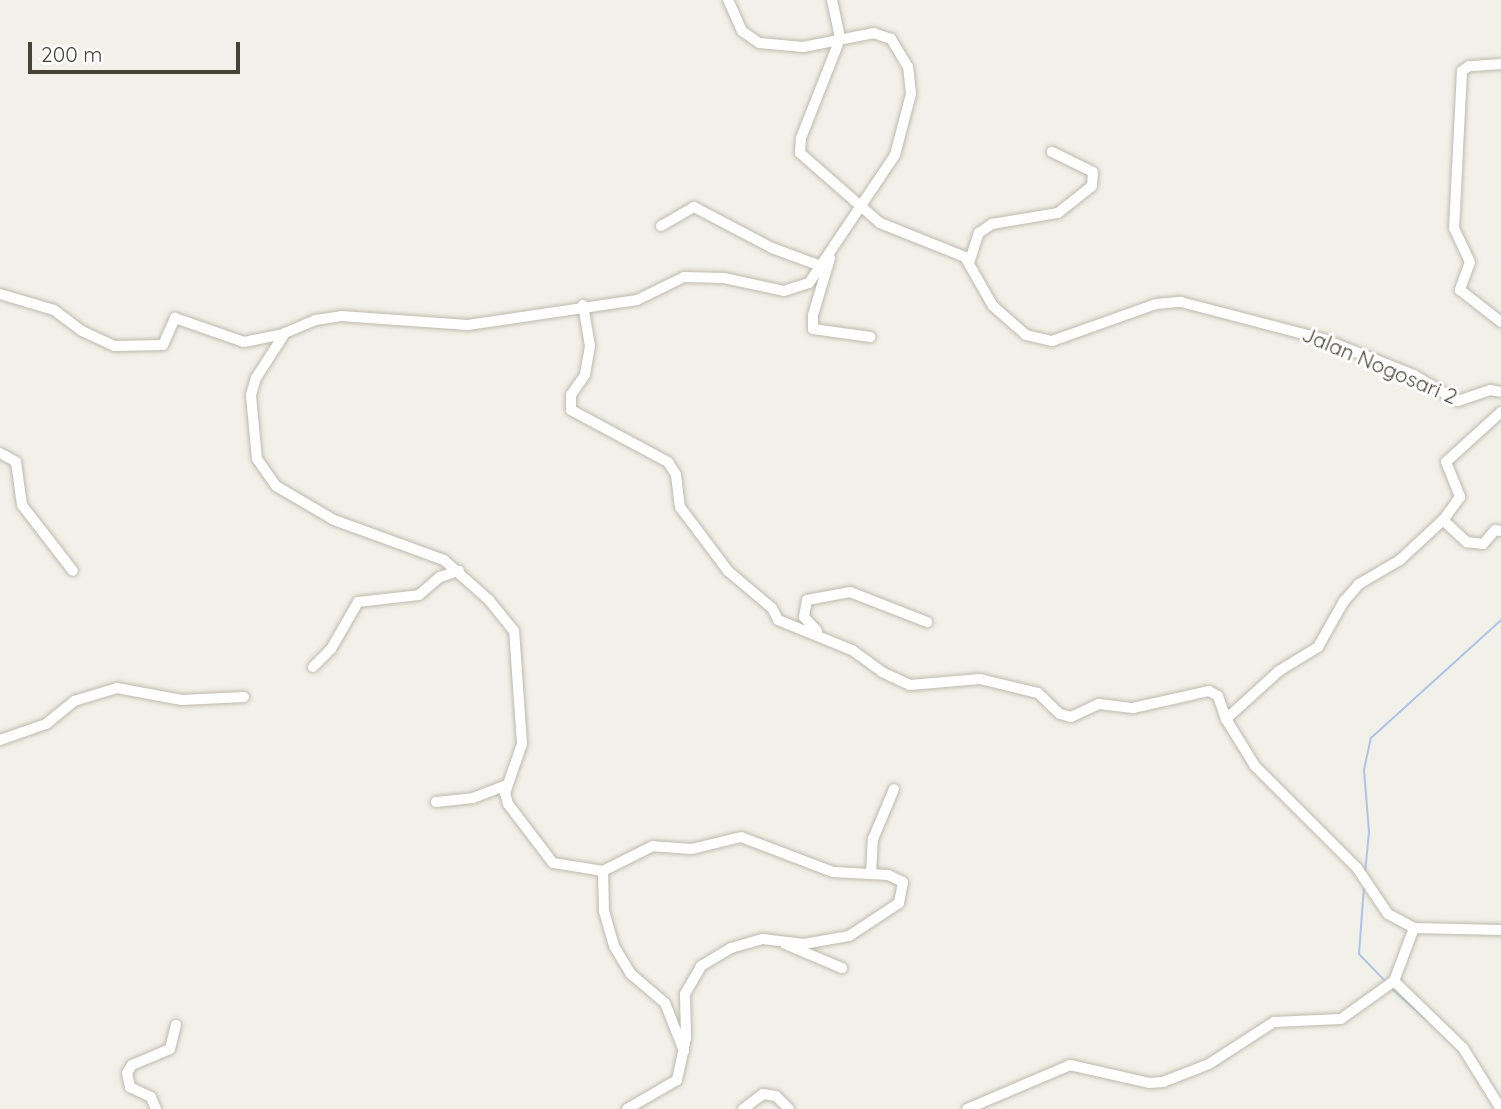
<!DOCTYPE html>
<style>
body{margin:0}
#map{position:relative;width:1501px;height:1109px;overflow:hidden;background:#f2f1e9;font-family:Quicksand,sans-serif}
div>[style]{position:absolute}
.stream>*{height:2px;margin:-1px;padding:0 1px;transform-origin:1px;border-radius:1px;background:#adc4e8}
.roads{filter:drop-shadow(0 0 2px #bdbaad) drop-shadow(0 0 2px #bdbaad)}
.minor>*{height:10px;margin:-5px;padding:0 5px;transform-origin:5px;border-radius:5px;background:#fff}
span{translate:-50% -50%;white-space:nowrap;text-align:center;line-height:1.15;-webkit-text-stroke:6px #fff;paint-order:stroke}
.street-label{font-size:21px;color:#454338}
.scale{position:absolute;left:28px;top:42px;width:212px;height:32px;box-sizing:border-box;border:4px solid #454338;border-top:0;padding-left:9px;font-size:21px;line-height:24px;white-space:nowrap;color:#454338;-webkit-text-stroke:5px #fff;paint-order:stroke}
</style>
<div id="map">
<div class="stream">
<div style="left:1365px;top:873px;width:41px;rotate:-84.4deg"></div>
<div style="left:1369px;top:832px;width:62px;rotate:-94.6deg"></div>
<div style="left:1364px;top:770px;width:33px;rotate:-78deg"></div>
<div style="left:1371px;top:738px;width:176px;rotate:-42.2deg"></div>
<div style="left:1364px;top:886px;width:68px;rotate:94.2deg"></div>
<div style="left:1359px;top:954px;width:37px;rotate:46deg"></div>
<div style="left:1391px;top:988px;width:50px;rotate:41.7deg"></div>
</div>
<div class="roads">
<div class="minor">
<div style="left:832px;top:0;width:40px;rotate:78deg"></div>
<div style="left:840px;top:39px;width:106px;rotate:111.5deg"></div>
<div style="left:801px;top:138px;width:15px;rotate:94deg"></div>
<div style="left:800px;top:153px;width:106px;rotate:41.2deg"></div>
<div style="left:880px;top:223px;width:92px;rotate:21.8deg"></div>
<div style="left:965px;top:257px;width:56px;rotate:60.3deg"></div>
<div style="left:993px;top:306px;width:44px;rotate:41.3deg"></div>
<div style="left:1026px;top:335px;width:27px;rotate:13deg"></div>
<div style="left:1052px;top:341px;width:110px;rotate:-19.6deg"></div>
<div style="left:1156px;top:304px;width:25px;rotate:-5deg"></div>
<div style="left:1181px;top:302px;width:147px;rotate:14.6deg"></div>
<div style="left:1323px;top:339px;width:98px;rotate:21.6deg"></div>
<div style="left:1414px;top:375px;width:51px;rotate:30.6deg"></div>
<div style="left:1458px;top:401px;width:34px;rotate:-19deg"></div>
<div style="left:1490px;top:390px;width:11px;rotate:10deg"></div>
<div style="left:1501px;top:64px;width:32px;rotate:176deg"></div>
<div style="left:1469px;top:66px;width:9px;rotate:144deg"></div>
<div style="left:1462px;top:71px;width:157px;rotate:92.9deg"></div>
<div style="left:1454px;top:228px;width:38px;rotate:65deg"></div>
<div style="left:1470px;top:262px;width:30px;rotate:110deg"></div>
<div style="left:1460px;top:290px;width:52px;rotate:38deg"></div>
<div style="left:661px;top:226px;width:38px;rotate:-30deg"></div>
<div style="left:694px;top:207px;width:88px;rotate:27.7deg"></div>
<div style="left:772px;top:248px;width:52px;rotate:20.2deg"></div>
<div style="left:830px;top:258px;width:59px;rotate:106.6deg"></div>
<div style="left:813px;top:315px;width:14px;rotate:90deg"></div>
<div style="left:813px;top:329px;width:58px;rotate:8deg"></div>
<div style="left:969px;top:263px;width:32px;rotate:-72deg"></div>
<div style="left:979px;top:233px;width:16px;rotate:-35deg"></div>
<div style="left:992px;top:224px;width:67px;rotate:-9.5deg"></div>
<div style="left:1058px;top:213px;width:43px;rotate:-38.5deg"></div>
<div style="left:1092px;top:186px;width:14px;rotate:-86deg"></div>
<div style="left:1093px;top:172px;width:46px;rotate:-154deg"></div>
<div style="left:0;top:294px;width:56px;rotate:16.5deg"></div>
<div style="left:54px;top:310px;width:35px;rotate:37deg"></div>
<div style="left:82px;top:331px;width:35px;rotate:25deg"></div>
<div style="left:114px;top:346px;width:49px;rotate:-1.2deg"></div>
<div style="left:163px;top:345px;width:30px;rotate:-66deg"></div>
<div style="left:175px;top:318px;width:73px;rotate:19.2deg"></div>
<div style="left:244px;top:342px;width:41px;rotate:-11.3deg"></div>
<div style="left:583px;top:305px;width:42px;rotate:80.3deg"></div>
<div style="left:590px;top:346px;width:29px;rotate:100deg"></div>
<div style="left:585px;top:375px;width:24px;rotate:125deg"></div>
<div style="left:571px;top:395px;width:15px;rotate:90deg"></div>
<div style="left:571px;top:410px;width:110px;rotate:28.2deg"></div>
<div style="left:668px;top:462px;width:15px;rotate:58deg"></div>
<div style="left:676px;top:475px;width:32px;rotate:83deg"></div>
<div style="left:680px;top:507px;width:80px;rotate:53.1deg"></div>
<div style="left:728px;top:571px;width:57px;rotate:40.1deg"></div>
<div style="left:772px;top:608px;width:13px;rotate:63deg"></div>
<div style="left:778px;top:620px;width:80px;rotate:22.1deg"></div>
<div style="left:852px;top:650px;width:37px;rotate:36deg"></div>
<div style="left:882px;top:672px;width:31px;rotate:25deg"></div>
<div style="left:910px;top:685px;width:70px;rotate:-4.9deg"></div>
<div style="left:980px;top:679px;width:60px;rotate:13.6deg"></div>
<div style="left:1038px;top:693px;width:30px;rotate:44deg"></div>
<div style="left:1060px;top:714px;width:11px;rotate:15deg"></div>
<div style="left:1071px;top:717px;width:31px;rotate:-25deg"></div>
<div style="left:1099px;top:704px;width:34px;rotate:7deg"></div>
<div style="left:1133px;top:708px;width:78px;rotate:-12.6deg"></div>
<div style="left:1209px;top:691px;width:10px;rotate:29deg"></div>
<div style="left:1218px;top:696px;width:24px;rotate:71deg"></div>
<div style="left:1501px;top:412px;width:74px;rotate:137.7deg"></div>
<div style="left:1446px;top:462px;width:38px;rotate:68deg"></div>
<div style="left:1460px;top:497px;width:29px;rotate:126deg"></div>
<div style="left:1443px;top:520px;width:59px;rotate:137.1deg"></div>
<div style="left:1400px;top:560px;width:48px;rotate:149.7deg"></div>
<div style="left:1359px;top:584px;width:23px;rotate:131deg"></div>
<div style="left:1344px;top:601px;width:53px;rotate:119.5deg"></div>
<div style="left:1318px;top:647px;width:46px;rotate:148.4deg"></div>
<div style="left:1279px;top:671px;width:72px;rotate:137.8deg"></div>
<div style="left:1226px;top:719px;width:55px;rotate:58.3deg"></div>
<div style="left:1255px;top:766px;width:144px;rotate:45deg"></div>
<div style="left:1357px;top:868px;width:55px;rotate:56deg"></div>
<div style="left:1388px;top:914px;width:30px;rotate:28deg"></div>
<div style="left:1414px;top:928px;width:87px;rotate:1.3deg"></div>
<div style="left:0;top:453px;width:18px;rotate:29deg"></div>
<div style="left:16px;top:462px;width:43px;rotate:82.1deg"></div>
<div style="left:22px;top:505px;width:83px;rotate:52.3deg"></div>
<div style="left:1443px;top:520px;width:33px;rotate:43deg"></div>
<div style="left:1467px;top:542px;width:16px;rotate:7deg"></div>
<div style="left:1483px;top:544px;width:18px;rotate:-49deg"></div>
<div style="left:1495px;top:530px;width:6px;rotate:9deg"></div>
<div style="left:817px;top:631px;width:19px;rotate:-133deg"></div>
<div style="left:804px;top:617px;width:17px;rotate:-80deg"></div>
<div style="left:807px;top:600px;width:44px;rotate:-10.5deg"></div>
<div style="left:850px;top:592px;width:83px;rotate:21.3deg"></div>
<div style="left:313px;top:667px;width:25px;rotate:-45deg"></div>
<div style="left:331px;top:649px;width:54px;rotate:-60.1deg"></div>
<div style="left:358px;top:602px;width:61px;rotate:-6.5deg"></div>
<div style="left:419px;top:595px;width:28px;rotate:-41deg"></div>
<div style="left:440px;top:577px;width:20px;rotate:-18deg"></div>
<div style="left:0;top:740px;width:49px;rotate:-19.2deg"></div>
<div style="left:46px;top:724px;width:36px;rotate:-39deg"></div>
<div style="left:74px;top:701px;width:45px;rotate:-16.8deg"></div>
<div style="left:117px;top:688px;width:66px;rotate:10.5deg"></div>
<div style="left:182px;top:700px;width:62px;rotate:-2.8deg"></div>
<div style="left:436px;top:802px;width:37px;rotate:-6deg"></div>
<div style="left:473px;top:798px;width:33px;rotate:-21deg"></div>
<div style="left:603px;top:871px;width:40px;rotate:88.6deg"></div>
<div style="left:604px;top:911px;width:36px;rotate:74deg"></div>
<div style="left:614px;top:946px;width:33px;rotate:59deg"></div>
<div style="left:631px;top:974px;width:45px;rotate:40.5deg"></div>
<div style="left:665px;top:1003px;width:52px;rotate:68.4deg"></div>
<div style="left:871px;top:874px;width:35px;rotate:-87deg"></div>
<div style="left:873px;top:839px;width:54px;rotate:-67.2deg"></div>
<div style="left:785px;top:944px;width:62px;rotate:22.8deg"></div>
<div style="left:1394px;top:981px;width:96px;rotate:44.2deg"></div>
<div style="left:1463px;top:1048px;width:72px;rotate:58.1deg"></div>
<div style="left:156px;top:1109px;width:13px;rotate:-113deg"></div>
<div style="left:151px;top:1097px;width:23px;rotate:-155deg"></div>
<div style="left:130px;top:1087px;width:14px;rotate:-102deg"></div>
<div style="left:127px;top:1073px;width:9px;rotate:-58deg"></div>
<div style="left:132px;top:1065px;width:41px;rotate:-22.8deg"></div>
<div style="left:170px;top:1049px;width:25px;rotate:-76deg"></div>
<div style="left:627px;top:1109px;width:58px;rotate:-30.1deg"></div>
<div style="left:677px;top:1080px;width:43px;rotate:-77.9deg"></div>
<div style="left:686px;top:1038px;width:44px;rotate:-91.3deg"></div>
<div style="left:685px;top:994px;width:32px;rotate:-60deg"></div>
<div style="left:701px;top:966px;width:35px;rotate:-31deg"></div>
<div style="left:731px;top:948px;width:33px;rotate:-16deg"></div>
<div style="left:763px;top:939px;width:41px;rotate:7deg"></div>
<div style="left:804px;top:944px;width:46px;rotate:-10.1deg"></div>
<div style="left:849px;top:936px;width:60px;rotate:-33.4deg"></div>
<div style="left:899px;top:903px;width:21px;rotate:-79deg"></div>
<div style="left:903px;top:882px;width:17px;rotate:-155deg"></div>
<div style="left:888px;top:875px;width:55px;rotate:-176.9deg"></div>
<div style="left:833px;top:872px;width:98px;rotate:-159.2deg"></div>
<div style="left:741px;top:837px;width:50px;rotate:166.2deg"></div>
<div style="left:692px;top:849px;width:39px;rotate:-176deg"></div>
<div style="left:653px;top:846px;width:56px;rotate:153.4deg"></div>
<div style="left:603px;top:871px;width:51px;rotate:-170.9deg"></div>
<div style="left:553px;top:863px;width:74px;rotate:-127.3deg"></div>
<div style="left:508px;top:804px;width:11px;rotate:-105deg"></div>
<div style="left:505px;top:793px;width:52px;rotate:-70.9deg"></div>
<div style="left:522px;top:744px;width:113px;rotate:-94deg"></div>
<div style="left:514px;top:631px;width:40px;rotate:-129deg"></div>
<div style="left:489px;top:600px;width:60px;rotate:-138.4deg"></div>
<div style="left:444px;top:560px;width:117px;rotate:-160deg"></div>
<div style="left:334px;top:520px;width:67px;rotate:-149.6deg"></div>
<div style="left:276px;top:486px;width:33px;rotate:-125deg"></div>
<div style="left:257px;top:459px;width:64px;rotate:-95.4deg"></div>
<div style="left:251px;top:395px;width:18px;rotate:-74deg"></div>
<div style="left:256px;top:378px;width:54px;rotate:-57.2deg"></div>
<div style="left:285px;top:333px;width:34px;rotate:-23deg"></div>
<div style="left:316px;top:320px;width:25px;rotate:-9deg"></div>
<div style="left:341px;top:316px;width:127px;rotate:4.1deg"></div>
<div style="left:468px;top:325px;width:171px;rotate:-8.4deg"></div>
<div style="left:637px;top:300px;width:52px;rotate:-26.1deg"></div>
<div style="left:684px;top:277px;width:40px;rotate:1.4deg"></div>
<div style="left:724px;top:278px;width:61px;rotate:12.2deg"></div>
<div style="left:784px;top:291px;width:26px;rotate:-18deg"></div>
<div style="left:809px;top:283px;width:154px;rotate:-56.1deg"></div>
<div style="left:895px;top:155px;width:63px;rotate:-75.3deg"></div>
<div style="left:911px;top:94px;width:27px;rotate:-96deg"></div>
<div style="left:908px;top:67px;width:33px;rotate:-121deg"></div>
<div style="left:891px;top:39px;width:18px;rotate:-161deg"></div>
<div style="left:874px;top:33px;width:72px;rotate:168.8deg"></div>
<div style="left:803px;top:47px;width:44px;rotate:-174.8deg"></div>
<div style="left:759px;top:43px;width:21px;rotate:-145deg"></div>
<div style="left:742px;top:31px;width:34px;rotate:-114deg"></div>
<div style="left:743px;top:1109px;width:25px;rotate:-37deg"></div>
<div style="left:763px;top:1094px;width:13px;rotate:9deg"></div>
<div style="left:776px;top:1096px;width:18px;rotate:45deg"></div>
<div style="left:967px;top:1109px;width:112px;rotate:-23.1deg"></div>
<div style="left:1070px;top:1065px;width:81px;rotate:12.8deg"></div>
<div style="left:1149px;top:1083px;width:14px;rotate:-4deg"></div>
<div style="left:1163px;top:1082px;width:49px;rotate:-21.4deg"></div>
<div style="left:1209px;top:1064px;width:77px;rotate:-32.9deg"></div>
<div style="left:1274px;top:1022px;width:67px;rotate:-2.6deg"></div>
<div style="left:1341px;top:1019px;width:65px;rotate:-35.6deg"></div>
<div style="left:1394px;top:981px;width:57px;rotate:-69.3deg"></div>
</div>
</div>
<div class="street-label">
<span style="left:1380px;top:365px;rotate:23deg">Jalan Nogosari 2</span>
</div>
<div class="scale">200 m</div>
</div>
